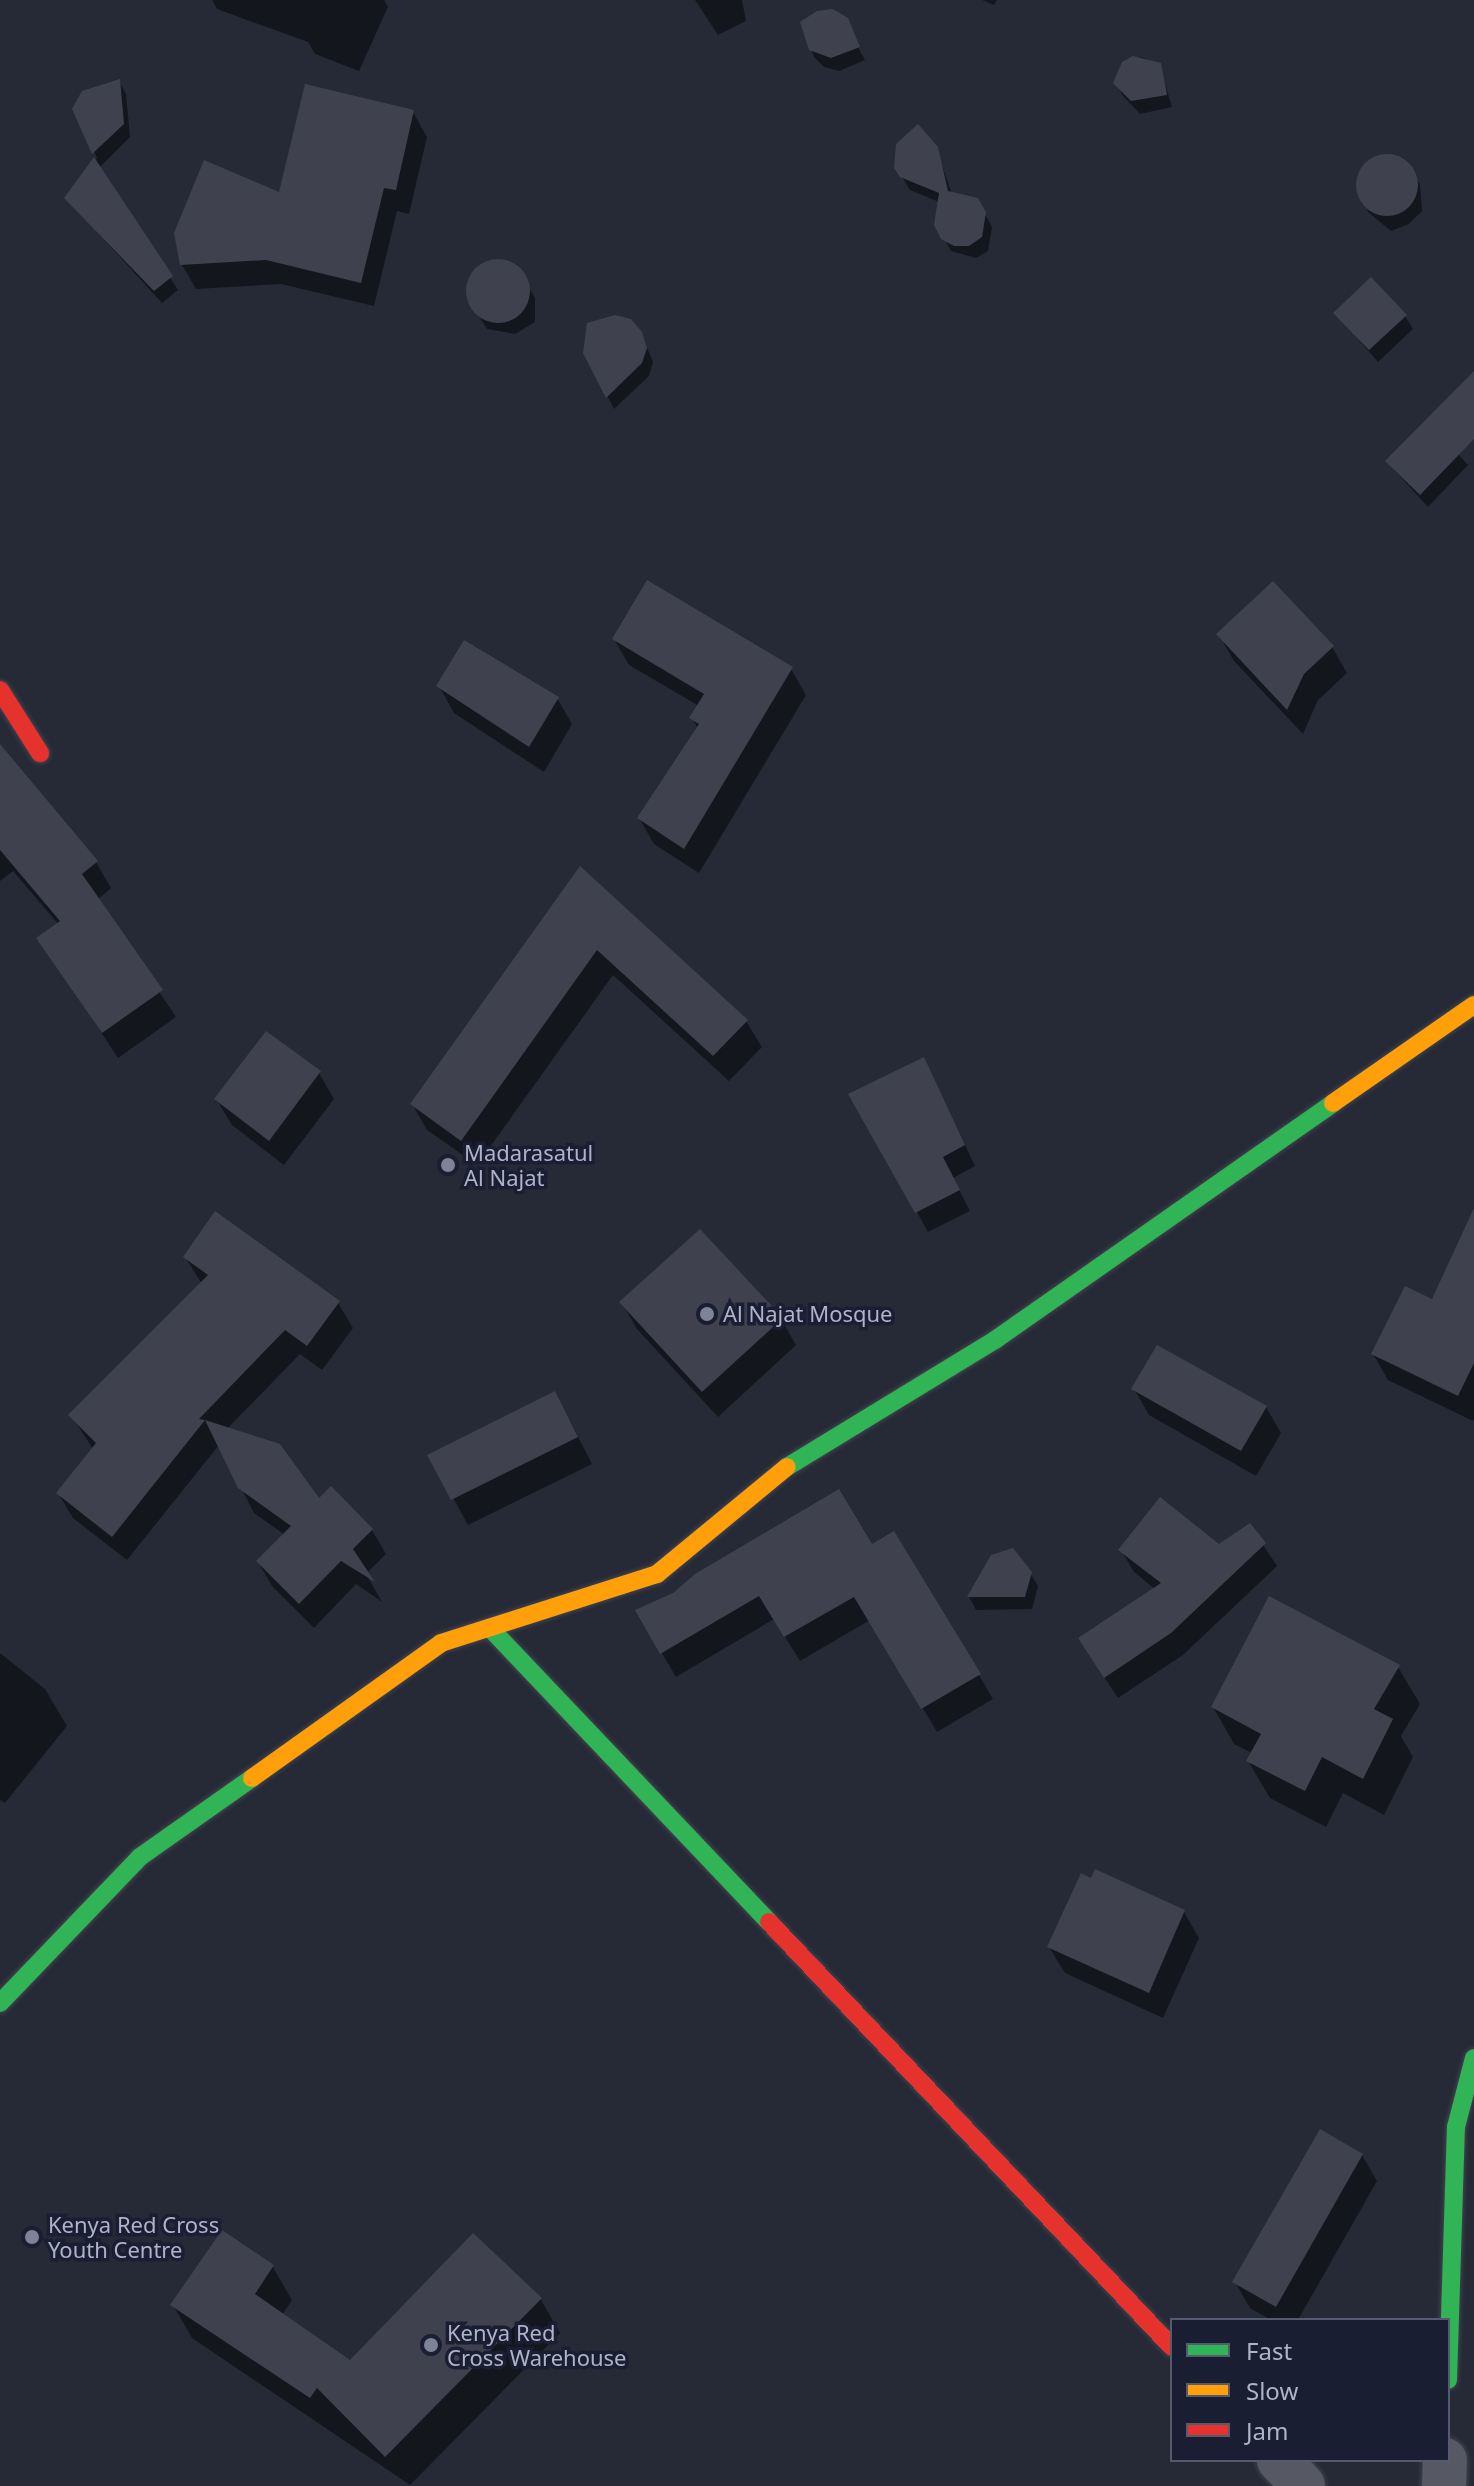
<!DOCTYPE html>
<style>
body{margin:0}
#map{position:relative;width:1474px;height:2486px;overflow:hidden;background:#262a37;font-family:"Noto Sans",sans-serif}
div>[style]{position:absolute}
.shadow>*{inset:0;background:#0007}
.building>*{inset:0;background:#3f424e}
.round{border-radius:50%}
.roads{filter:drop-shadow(0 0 2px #41444e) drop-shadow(0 0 2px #41444e)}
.street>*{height:44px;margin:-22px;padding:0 22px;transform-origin:22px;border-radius:22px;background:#565964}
.fast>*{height:18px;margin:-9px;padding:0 9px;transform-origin:9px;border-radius:9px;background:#30b455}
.slow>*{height:18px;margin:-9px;padding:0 9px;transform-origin:9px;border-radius:9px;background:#ff9f0a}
.jam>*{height:18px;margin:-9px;padding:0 9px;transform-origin:9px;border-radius:9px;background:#e5322d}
.dots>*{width:22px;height:22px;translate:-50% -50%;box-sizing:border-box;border:4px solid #191e32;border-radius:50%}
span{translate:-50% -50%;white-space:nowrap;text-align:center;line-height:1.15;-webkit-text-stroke:7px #191e32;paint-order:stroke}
.poi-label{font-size:22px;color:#afb3c9}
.left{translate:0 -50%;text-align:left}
.legend{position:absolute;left:1170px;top:2318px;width:280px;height:144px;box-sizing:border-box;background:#191e32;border:2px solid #555a6e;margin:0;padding:10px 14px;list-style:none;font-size:24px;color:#afb3c9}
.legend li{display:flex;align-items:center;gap:16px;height:40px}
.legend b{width:40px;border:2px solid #555a6e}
</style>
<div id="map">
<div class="shadow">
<div style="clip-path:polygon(212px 0,384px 0,388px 7px,359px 71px,315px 54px,308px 42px,217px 9px)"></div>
<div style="clip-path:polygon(695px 0,742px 0,746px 21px,718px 35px)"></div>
<div style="clip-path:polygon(982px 0,997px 0,994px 5px)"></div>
<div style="clip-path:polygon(840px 14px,865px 60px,839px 71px,824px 67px,814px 57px,802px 23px)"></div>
<div style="clip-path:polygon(1141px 57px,1159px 64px,1172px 107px,1140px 114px,1123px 96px,1116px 83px,1124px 63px)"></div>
<div style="clip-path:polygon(119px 81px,126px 94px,130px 137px,99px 168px,178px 290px,162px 303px,66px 198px,97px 158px,74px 109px)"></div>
<div style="clip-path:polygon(413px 112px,427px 137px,409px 214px,397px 211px,374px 306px,281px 284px,196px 289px,182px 265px,281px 194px)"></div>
<div style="clip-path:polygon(936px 148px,952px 194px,977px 200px,992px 227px,988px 251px,976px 258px,951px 251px,936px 224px,939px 202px,910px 190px,896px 167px)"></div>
<div style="clip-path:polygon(1397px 157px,1420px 184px,1422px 211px,1409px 224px,1391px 231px,1368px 212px,1358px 178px,1368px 161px)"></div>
<div style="clip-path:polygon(491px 262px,507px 262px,519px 271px,535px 298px,535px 322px,515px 334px,487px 329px,469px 301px,468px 284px,476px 270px)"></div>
<div style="clip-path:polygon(1336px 313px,1405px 316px,1413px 329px,1378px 362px)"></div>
<div style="clip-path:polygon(641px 333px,653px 362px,649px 376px,614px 409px,585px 352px)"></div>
<div style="clip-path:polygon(1428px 420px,1468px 465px,1428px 507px,1387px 462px)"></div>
<div style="clip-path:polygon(1219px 635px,1332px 647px,1347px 673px,1318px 700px,1303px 734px,1234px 661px)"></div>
<div style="clip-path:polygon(614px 639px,791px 669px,806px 695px,699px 873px,654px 844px,639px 818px,698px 729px,692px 718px,699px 706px,629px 665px)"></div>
<div style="clip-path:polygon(439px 686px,557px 698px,572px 724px,544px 772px,454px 713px)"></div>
<div style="clip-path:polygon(0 758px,96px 862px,111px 888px,97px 900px,176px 1017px,118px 1058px,39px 938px,59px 925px,13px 871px,0 881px)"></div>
<div style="clip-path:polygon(580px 869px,746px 1021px,762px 1047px,729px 1081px,613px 975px,477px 1165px,427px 1130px,412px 1104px)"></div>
<div style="clip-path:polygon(319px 1073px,334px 1099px,284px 1165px,232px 1125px,216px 1099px)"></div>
<div style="clip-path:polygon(934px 1080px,975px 1166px,953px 1178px,970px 1211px,928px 1232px,851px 1095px)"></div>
<div style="clip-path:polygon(1474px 1213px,1474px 1419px,1473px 1421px,1388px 1380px,1373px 1354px,1433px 1301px)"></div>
<div style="clip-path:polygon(185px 1257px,338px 1303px,353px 1328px,322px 1370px,300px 1354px,227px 1429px,319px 1501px,372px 1530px,386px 1554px,366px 1574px,382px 1602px,356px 1584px,314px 1628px,272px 1586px,258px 1562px,285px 1535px,254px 1513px,219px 1445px,127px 1560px,73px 1518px,58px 1493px,93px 1449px,71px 1415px,202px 1284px)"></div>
<div style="clip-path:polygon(622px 1303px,781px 1319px,796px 1345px,718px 1417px,637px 1329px)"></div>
<div style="clip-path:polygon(1134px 1389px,1266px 1407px,1281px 1433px,1256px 1476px,1149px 1415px)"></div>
<div style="clip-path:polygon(569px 1419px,592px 1464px,468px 1525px,430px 1456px)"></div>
<div style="clip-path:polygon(1250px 1525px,1277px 1566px,1183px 1655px,1118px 1698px,1093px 1660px,1155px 1589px,1134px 1572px,1121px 1550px,1218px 1546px)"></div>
<div style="clip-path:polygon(872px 1546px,979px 1675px,993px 1699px,937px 1732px,870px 1620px,800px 1661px,774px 1619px,676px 1677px,637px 1611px,674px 1595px)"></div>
<div style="clip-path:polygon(993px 1556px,1030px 1573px,1038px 1586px,1032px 1609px,976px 1610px,969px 1597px)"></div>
<div style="clip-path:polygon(0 1653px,45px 1689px,67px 1726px,5px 1803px,0 1800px)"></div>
<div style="clip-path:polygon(1398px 1667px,1420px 1704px,1401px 1736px,1413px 1757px,1384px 1815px,1343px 1793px,1326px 1827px,1270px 1798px,1248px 1761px,1252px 1753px,1234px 1744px,1213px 1707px)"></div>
<div style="clip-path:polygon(1184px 1912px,1199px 1938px,1163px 2018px,1065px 1973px,1049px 1947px)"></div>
<div style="clip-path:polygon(1362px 2155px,1377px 2181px,1298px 2320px,1271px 2320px,1250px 2308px,1235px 2282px)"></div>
<div style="clip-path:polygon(473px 2236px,541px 2300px,560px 2333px,410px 2485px,192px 2338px,173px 2305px,272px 2266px,292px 2300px,282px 2315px,351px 2363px)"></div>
</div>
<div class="building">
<div style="clip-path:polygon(833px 9px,848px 18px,860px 47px,831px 58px,809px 50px,800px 22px,817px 11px)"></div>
<div style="clip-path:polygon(1133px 56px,1161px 63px,1167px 95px,1131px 101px,1113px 83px,1122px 62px)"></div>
<div style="clip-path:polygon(120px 79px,124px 124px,92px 154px,72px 109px,82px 91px)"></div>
<div style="clip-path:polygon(305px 84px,414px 110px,396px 190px,384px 188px,361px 283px,266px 260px,180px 265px,174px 233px,204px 160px,279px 192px)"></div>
<div style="clip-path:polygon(918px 124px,938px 147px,948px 191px,978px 198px,986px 212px,982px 237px,969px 246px,954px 246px,941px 239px,934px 225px,939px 193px,900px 177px,894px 168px,896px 144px)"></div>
<div class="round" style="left:1356px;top:154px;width:62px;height:62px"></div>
<div style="clip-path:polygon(94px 157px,173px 276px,154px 291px,64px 198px)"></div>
<div class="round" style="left:466px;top:259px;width:64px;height:64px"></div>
<div style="clip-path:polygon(1371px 277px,1407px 315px,1369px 350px,1333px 313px)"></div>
<div style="clip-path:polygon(615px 315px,631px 319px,642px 332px,647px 348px,642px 363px,606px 398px,583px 353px,587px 323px)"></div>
<div style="clip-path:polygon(1474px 371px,1474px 439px,1420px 495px,1385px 461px)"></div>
<div style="clip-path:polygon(647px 580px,793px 667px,684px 849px,637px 818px,699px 724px,689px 718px,704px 694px,612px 639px)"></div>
<div style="clip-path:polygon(1273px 581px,1334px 646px,1304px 674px,1287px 710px,1216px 634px)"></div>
<div style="clip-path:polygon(464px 640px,559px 697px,529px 747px,436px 686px)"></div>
<div style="clip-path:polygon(0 744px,98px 861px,82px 874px,163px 990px,102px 1033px,36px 938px,60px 921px,0 850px)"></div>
<div style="clip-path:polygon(580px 866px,748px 1020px,713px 1056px,597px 950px,461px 1141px,410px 1104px)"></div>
<div style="clip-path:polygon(266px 1031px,321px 1071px,269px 1141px,214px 1099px)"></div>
<div style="clip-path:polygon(924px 1057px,965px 1145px,943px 1157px,960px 1190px,915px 1213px,848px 1094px)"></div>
<div style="clip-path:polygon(1474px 1208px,1474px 1363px,1458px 1396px,1371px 1354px,1405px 1286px,1432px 1299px)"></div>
<div style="clip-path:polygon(215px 1211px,340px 1301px,307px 1346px,285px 1330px,199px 1419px,205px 1420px,112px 1537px,56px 1493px,96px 1443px,68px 1415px,208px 1275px,183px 1257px)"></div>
<div style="clip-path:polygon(700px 1229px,783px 1318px,702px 1392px,619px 1302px)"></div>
<div style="clip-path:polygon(1157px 1345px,1267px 1406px,1241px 1451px,1131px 1389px)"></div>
<div style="clip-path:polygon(555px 1391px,578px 1437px,451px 1500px,427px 1455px)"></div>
<div style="clip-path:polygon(205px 1420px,280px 1444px,319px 1498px,331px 1486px,373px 1529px,353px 1549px,375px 1582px,341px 1561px,299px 1604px,256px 1561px,291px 1526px,238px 1488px)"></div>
<div style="clip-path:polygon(839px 1489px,872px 1544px,894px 1531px,981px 1674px,921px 1709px,854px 1597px,784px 1637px,759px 1596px,660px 1654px,635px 1610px,673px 1593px,695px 1574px)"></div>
<div style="clip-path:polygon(1160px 1497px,1219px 1544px,1250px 1523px,1266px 1543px,1171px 1633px,1104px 1678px,1078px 1638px,1161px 1583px,1118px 1550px)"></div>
<div style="clip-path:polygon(1013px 1548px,1032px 1572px,1025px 1597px,967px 1597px,991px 1555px)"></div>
<div style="clip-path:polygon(1269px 1596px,1400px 1665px,1374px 1709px,1393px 1719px,1363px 1779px,1322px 1757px,1305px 1791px,1246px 1761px,1261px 1734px,1211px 1707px)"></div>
<div style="clip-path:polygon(1095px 1869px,1185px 1910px,1149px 1993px,1047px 1947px,1081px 1873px,1091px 1878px)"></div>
<div style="clip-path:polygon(1320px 2129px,1363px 2154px,1276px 2307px,1232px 2282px)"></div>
<div style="clip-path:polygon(222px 2230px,274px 2265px,255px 2294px,350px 2360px,473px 2233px,542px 2298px,385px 2457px,317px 2388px,310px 2398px,170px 2305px)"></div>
</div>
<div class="roads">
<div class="street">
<div style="left:1279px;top:2460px;width:35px;rotate:47deg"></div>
<div style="left:1444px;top:2486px;width:26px;rotate:-88deg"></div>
</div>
<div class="fast">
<div style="left:787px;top:1467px;width:244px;rotate:-31.4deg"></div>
<div style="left:995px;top:1340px;width:413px;rotate:-35deg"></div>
<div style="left:490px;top:1628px;width:405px;rotate:46.5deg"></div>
<div style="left:0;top:2003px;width:202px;rotate:-46.2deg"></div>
<div style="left:140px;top:1857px;width:137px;rotate:-35.2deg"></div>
<div style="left:1448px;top:2380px;width:253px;rotate:-88.2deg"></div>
<div style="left:1456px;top:2127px;width:71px;rotate:-75.4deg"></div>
</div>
<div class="slow">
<div style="left:1333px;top:1103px;width:172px;rotate:-34.8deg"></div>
<div style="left:252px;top:1778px;width:232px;rotate:-35.5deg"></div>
<div style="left:441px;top:1643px;width:227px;rotate:-17.7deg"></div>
<div style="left:657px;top:1574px;width:168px;rotate:-39.5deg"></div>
</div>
<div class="jam">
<div style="left:0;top:690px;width:75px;rotate:57.6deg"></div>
<div style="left:769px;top:1922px;width:586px;rotate:46.52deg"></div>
</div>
</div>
<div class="dots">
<div style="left:448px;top:1165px;background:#7f8396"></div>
<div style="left:707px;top:1314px;background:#7f8396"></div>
<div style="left:32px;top:2237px;background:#7f8396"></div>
<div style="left:431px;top:2345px;background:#7f8396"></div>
</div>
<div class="poi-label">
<span class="left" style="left:464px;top:1165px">Madarasatul<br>Al Najat</span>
<span class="left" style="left:723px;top:1314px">Al Najat Mosque</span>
<span class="left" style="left:48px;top:2237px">Kenya Red Cross<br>Youth Centre</span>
<span class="left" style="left:447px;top:2345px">Kenya Red<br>Cross Warehouse</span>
</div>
<ul class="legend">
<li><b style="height:10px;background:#30b455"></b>Fast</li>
<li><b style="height:10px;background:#ff9f0a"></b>Slow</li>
<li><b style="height:10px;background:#e5322d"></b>Jam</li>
</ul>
</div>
